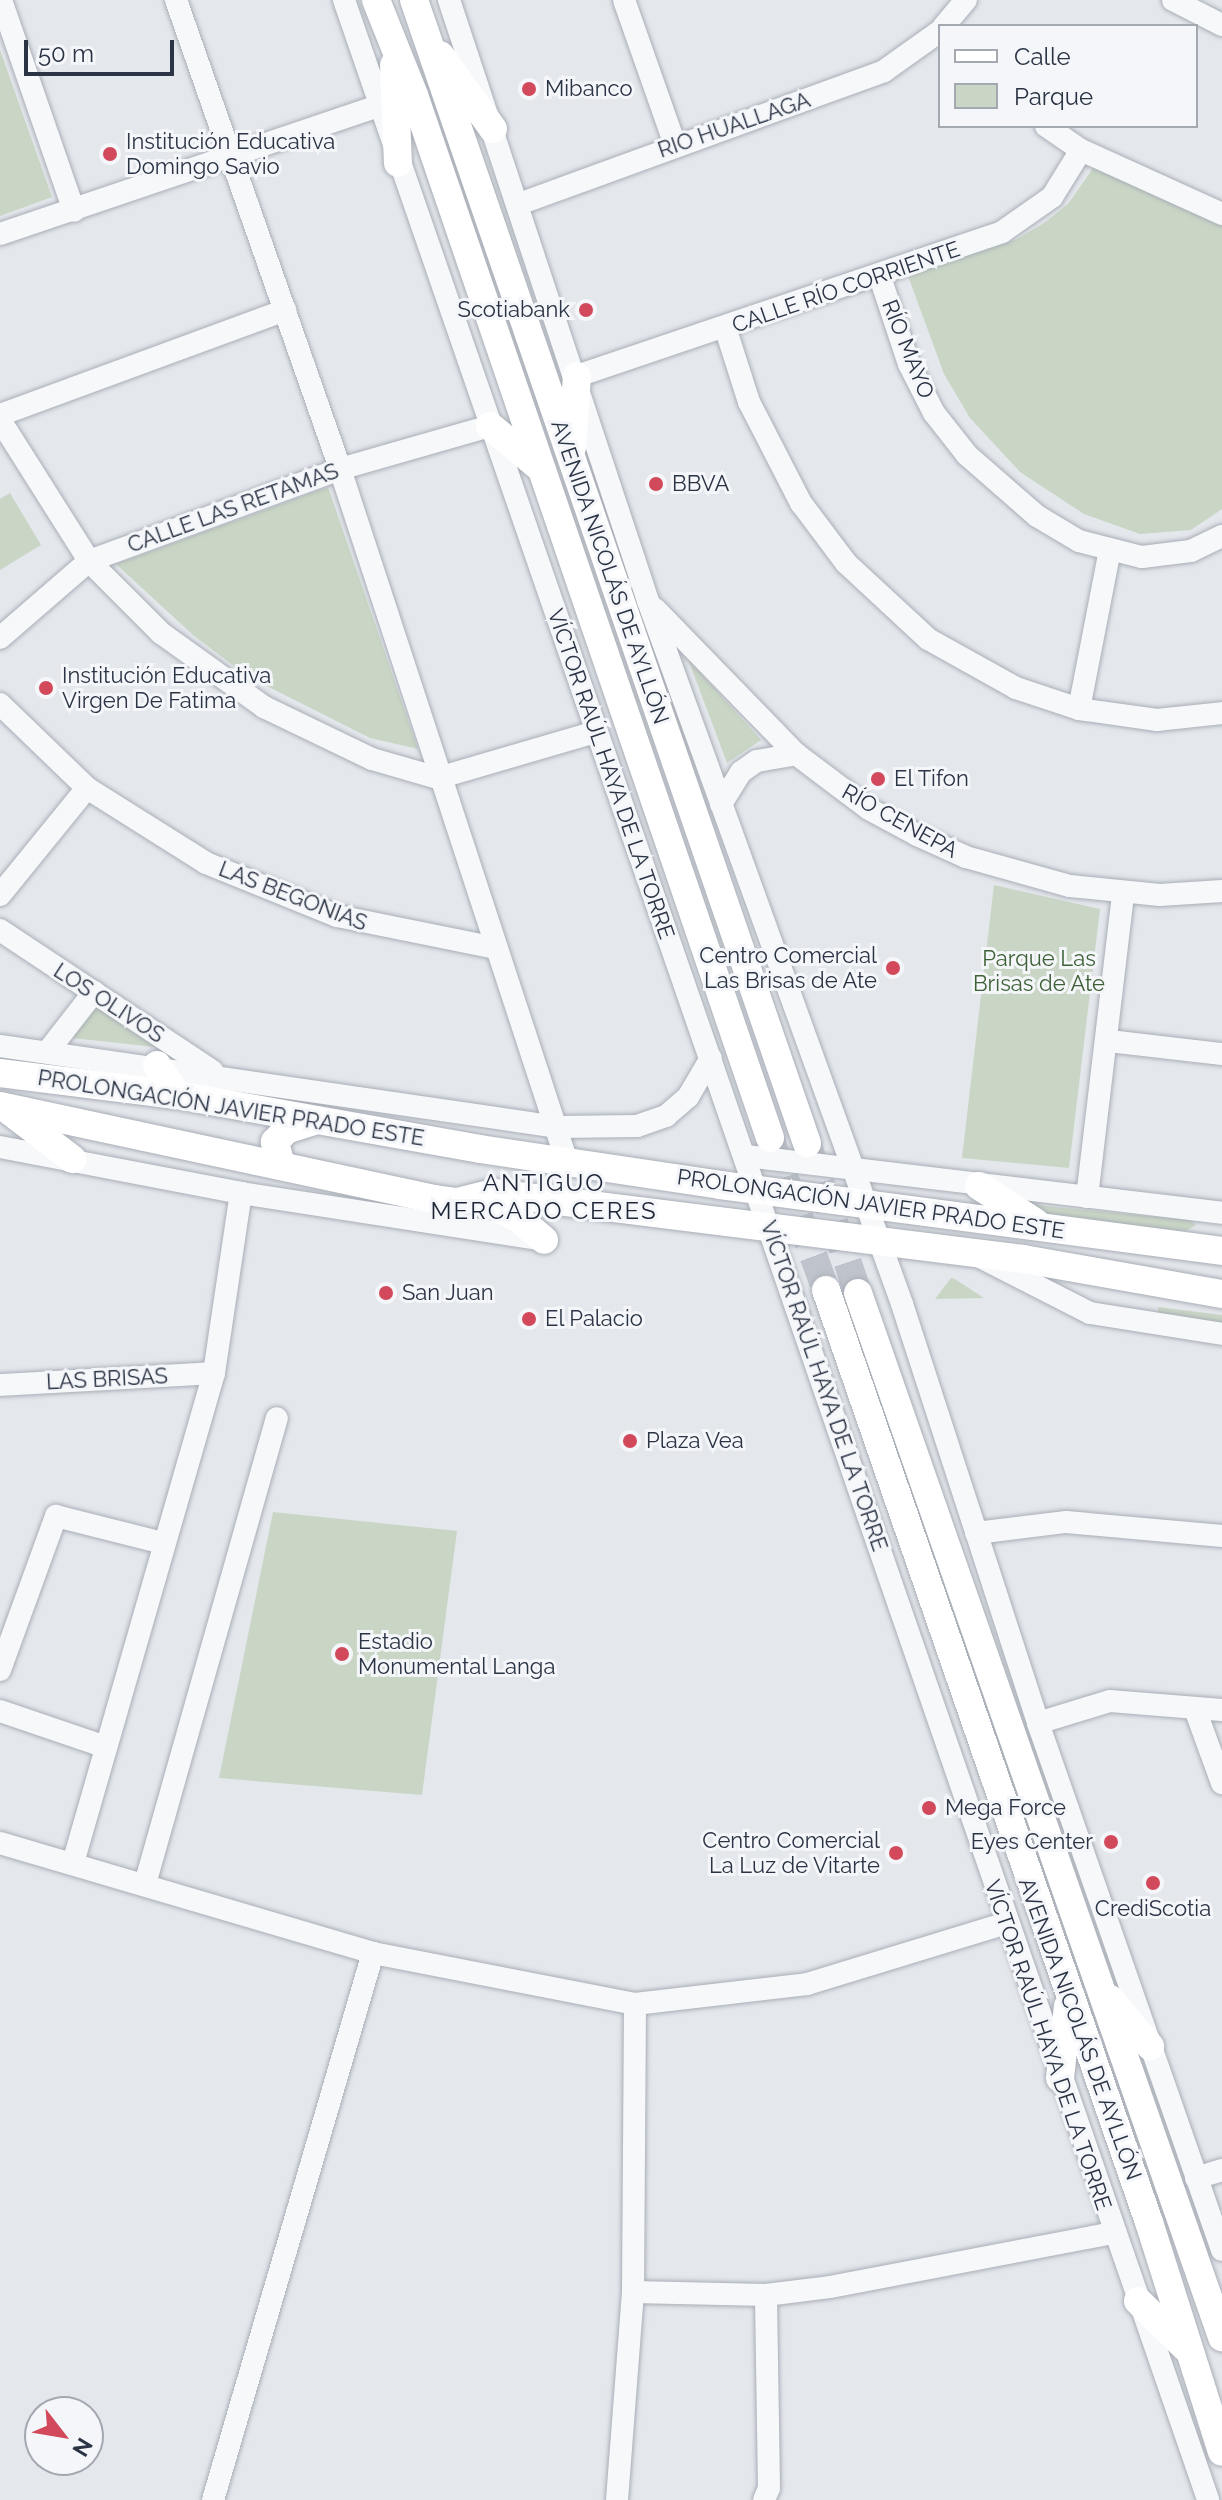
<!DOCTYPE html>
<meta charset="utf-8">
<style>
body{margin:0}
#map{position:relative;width:1222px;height:2500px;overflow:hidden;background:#e4e7ec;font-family:Raleway,sans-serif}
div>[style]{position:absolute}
.green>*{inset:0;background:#c9d6c5}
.major-tunnel>*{height:28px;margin-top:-14px;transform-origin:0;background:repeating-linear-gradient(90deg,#bfc3cb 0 28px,transparent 0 42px)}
.roads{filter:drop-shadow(0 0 2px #a9aeb7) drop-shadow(0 0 2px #a9aeb7)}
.minor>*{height:22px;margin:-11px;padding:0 11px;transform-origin:11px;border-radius:11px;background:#f7f8fa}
.major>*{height:28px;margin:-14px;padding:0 14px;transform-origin:14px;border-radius:14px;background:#fff}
.dots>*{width:22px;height:22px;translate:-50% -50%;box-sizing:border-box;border:4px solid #f4f6f9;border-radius:50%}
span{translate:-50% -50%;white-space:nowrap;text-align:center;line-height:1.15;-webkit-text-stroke:6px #f4f6f9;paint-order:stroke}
.poi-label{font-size:22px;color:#2b3445}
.left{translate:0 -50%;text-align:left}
.right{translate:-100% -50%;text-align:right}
.street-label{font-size:22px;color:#2b3445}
.park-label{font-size:22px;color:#3f6138}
.neighbourhood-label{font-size:24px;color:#1d2536;letter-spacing:2px}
.legend{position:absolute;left:938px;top:24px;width:260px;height:104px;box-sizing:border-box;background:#f4f6f9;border:2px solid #a4a8b1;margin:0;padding:10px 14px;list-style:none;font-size:24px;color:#2b3445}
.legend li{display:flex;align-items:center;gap:16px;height:40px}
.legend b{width:40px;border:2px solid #a4a8b1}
.north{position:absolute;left:24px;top:2396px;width:80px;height:80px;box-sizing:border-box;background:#f4f6f9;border:2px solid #a4a8b1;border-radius:50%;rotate:121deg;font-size:22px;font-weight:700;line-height:32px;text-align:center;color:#2b3445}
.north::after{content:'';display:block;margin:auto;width:28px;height:36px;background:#d1495b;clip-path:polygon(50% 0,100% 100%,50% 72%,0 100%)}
.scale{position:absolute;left:24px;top:40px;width:150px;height:36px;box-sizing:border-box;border:4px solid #2b3445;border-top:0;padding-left:10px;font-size:24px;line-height:28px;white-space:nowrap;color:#2b3445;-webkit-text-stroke:6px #f4f6f9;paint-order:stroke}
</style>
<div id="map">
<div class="green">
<div style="clip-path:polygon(0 50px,52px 197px,0 216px)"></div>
<div style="clip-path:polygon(1096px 164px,1222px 222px,1222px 509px,1191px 530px,1140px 534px,1084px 514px,1020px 472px,970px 418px,944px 374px,908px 276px,1017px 239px,1044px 223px,1068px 204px)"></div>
<div style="clip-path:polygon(328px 487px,418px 749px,370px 738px,247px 676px,193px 635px,116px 564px)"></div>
<div style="clip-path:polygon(10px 493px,41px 545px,0 570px,0 499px)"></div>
<div style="clip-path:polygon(688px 659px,761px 740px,727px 763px)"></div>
<div style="clip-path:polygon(994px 885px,1100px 909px,1069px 1168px,962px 1158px)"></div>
<div style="clip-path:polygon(97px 1004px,164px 1048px,72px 1038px)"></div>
<div style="clip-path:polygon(1023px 1204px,1190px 1220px,1196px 1225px,1186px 1231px,1042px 1217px)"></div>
<div style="clip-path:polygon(951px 1278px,955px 1279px,984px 1298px,935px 1299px)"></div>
<div style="clip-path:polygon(1158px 1307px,1222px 1315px,1222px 1331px,1157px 1322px)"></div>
<div style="clip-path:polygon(273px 1512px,457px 1531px,422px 1795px,219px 1778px)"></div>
</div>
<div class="major-tunnel">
<div style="left:770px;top:1138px;width:162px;rotate:69.8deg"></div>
<div style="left:807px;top:1143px;width:158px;rotate:71.2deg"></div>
</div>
<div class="roads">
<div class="minor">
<div style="left:1px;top:0;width:223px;rotate:70.9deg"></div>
<div style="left:176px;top:0;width:497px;rotate:70.7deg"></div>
<div style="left:340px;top:469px;width:729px;rotate:71.86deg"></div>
<div style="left:344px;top:0;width:2645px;rotate:70.93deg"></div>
<div style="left:449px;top:0;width:633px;rotate:71.68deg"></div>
<div style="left:648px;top:601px;width:747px;rotate:70.13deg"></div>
<div style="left:902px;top:1304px;width:441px;rotate:72deg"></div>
<div style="left:1038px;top:1723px;width:558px;rotate:70.75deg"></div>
<div style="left:624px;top:0;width:154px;rotate:70.6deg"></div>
<div style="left:1173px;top:0;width:55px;rotate:27deg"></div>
<div style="left:944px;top:26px;width:34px;rotate:-50deg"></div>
<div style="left:1046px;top:126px;width:42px;rotate:34.4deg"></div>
<div style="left:1081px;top:150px;width:155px;rotate:24.4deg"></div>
<div style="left:519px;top:204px;width:388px;rotate:-20deg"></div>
<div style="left:884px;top:71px;width:69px;rotate:-35.5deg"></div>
<div style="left:0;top:234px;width:400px;rotate:-18.7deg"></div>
<div style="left:880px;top:277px;width:92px;rotate:71.6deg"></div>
<div style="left:909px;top:364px;width:55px;rotate:63deg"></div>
<div style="left:934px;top:413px;width:53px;rotate:51.8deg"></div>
<div style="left:967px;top:455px;width:93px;rotate:41.1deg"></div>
<div style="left:1037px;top:516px;width:49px;rotate:30.8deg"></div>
<div style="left:1079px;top:541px;width:65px;rotate:14.3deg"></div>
<div style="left:1142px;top:557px;width:49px;rotate:-7deg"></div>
<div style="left:1191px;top:551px;width:34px;rotate:-26deg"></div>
<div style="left:726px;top:330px;width:76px;rotate:72.3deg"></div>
<div style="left:749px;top:402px;width:114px;rotate:62.8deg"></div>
<div style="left:801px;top:503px;width:75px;rotate:53.1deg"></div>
<div style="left:846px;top:563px;width:112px;rotate:42.8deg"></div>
<div style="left:928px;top:639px;width:101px;rotate:29.1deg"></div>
<div style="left:1016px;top:688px;width:66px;rotate:18.4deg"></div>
<div style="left:1079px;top:709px;width:79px;rotate:8deg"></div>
<div style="left:1157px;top:720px;width:65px;rotate:-6.1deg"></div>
<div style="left:577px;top:376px;width:449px;rotate:-18.7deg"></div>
<div style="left:1002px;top:232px;width:61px;rotate:-35deg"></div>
<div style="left:1052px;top:197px;width:55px;rotate:-58.3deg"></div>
<div style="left:0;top:415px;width:304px;rotate:-20.2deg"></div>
<div style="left:0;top:420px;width:167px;rotate:57.7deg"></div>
<div style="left:89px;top:561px;width:102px;rotate:45deg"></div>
<div style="left:161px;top:633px;width:127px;rotate:35.7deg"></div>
<div style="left:264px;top:707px;width:120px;rotate:25.7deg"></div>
<div style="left:372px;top:759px;width:69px;rotate:16.1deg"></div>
<div style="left:438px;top:778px;width:164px;rotate:-16.3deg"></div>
<div style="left:655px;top:609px;width:202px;rotate:45.8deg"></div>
<div style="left:796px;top:754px;width:91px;rotate:37deg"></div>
<div style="left:869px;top:809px;width:55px;rotate:28.4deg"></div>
<div style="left:917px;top:835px;width:54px;rotate:24.2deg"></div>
<div style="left:966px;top:857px;width:108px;rotate:15.6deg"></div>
<div style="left:1070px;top:886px;width:90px;rotate:5.7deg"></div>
<div style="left:1160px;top:895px;width:62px;rotate:-3.7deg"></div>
<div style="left:0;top:638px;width:118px;rotate:-40.9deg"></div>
<div style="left:89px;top:561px;width:267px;rotate:-20.1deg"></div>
<div style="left:340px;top:469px;width:156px;rotate:-16deg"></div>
<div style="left:0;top:704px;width:121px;rotate:44deg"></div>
<div style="left:87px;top:788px;width:141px;rotate:32.2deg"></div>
<div style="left:206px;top:863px;width:141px;rotate:22deg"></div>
<div style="left:337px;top:916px;width:161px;rotate:11.4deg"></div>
<div style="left:1079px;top:709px;width:162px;rotate:-79deg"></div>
<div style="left:721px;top:804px;width:38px;rotate:-58deg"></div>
<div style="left:741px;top:772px;width:19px;rotate:-35deg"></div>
<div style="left:757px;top:761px;width:40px;rotate:-10deg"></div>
<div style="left:0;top:895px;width:138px;rotate:-50.9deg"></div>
<div style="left:0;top:930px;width:255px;rotate:33.6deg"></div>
<div style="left:1109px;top:1041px;width:114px;rotate:6.6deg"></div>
<div style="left:0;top:1046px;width:564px;rotate:8.26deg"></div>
<div style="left:558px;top:1127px;width:79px;rotate:-0.7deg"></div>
<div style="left:637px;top:1126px;width:31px;rotate:-19deg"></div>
<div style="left:666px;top:1116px;width:29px;rotate:-41deg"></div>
<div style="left:688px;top:1097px;width:45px;rotate:-59.5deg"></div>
<div style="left:48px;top:1051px;width:75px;rotate:-52.1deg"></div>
<div style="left:0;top:1147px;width:245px;rotate:10.8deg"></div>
<div style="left:241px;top:1193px;width:307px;rotate:8.8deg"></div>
<div style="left:746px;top:1156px;width:479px;rotate:6.8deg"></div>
<div style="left:1087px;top:1197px;width:306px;rotate:-83.2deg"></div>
<div style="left:982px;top:1258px;width:121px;rotate:27deg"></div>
<div style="left:1090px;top:1313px;width:134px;rotate:9deg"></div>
<div style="left:0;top:1385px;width:214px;rotate:-3.2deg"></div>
<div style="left:976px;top:1533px;width:91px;rotate:-7deg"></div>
<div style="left:1066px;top:1522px;width:157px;rotate:5.1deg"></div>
<div style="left:0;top:1670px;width:164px;rotate:-70deg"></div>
<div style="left:56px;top:1516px;width:110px;rotate:14.2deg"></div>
<div style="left:1195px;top:1709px;width:79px;rotate:70deg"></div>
<div style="left:0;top:1711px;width:112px;rotate:18.8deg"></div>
<div style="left:1038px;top:1723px;width:75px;rotate:-17deg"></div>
<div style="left:1110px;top:1701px;width:112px;rotate:4.6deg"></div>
<div style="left:0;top:1843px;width:389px;rotate:16.4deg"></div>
<div style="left:373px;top:1953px;width:267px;rotate:11deg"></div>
<div style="left:635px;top:2004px;width:173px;rotate:-6.6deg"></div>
<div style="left:807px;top:1984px;width:208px;rotate:-17deg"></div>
<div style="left:73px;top:1863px;width:510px;rotate:-73.95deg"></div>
<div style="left:214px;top:1373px;width:182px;rotate:-81.5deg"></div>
<div style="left:145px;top:1884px;width:484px;rotate:-74.2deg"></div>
<div style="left:1196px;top:2178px;width:27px;rotate:-17deg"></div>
<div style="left:633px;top:2292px;width:133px;rotate:1.3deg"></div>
<div style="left:766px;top:2295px;width:64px;rotate:-7.1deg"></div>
<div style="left:830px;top:2287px;width:288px;rotate:-10.8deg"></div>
<div style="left:213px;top:2500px;width:570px;rotate:-73.7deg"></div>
<div style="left:617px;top:2500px;width:209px;rotate:-85.6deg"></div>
<div style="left:633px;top:2292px;width:288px;rotate:-89.6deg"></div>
<div style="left:764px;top:2500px;width:13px;rotate:-67deg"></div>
<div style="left:769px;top:2488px;width:193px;rotate:-90.9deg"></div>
</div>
<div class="major">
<div style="left:376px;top:0;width:102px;rotate:68.2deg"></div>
<div style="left:414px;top:95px;width:1102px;rotate:71.15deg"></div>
<div style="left:414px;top:0;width:1209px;rotate:71.03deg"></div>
<div style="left:440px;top:55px;width:91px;rotate:54.4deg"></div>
<div style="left:394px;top:65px;width:98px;rotate:87.7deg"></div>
<div style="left:490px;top:426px;width:64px;rotate:39.9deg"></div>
<div style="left:572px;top:447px;width:71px;rotate:-86deg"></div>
<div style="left:157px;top:1065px;width:36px;rotate:56deg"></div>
<div style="left:0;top:1073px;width:178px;rotate:7.1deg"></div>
<div style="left:177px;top:1095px;width:308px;rotate:10.1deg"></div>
<div style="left:480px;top:1149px;width:243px;rotate:8.5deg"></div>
<div style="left:720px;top:1185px;width:506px;rotate:7.49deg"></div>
<div style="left:0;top:1106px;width:445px;rotate:12.1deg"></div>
<div style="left:435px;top:1199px;width:22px;rotate:8deg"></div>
<div style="left:457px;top:1202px;width:38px;rotate:-14deg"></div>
<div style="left:494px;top:1193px;width:533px;rotate:7.11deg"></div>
<div style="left:1023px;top:1259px;width:202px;rotate:10deg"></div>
<div style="left:8px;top:1110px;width:81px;rotate:37.4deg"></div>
<div style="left:281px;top:1165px;width:24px;rotate:-105deg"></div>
<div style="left:275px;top:1142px;width:16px;rotate:-47deg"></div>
<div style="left:286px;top:1130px;width:32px;rotate:-18deg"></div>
<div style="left:979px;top:1186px;width:67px;rotate:32.7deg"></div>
<div style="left:479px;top:1199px;width:43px;rotate:26deg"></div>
<div style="left:518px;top:1218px;width:34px;rotate:40deg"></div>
<div style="left:826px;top:1290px;width:986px;rotate:70.89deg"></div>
<div style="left:1149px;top:2222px;width:241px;rotate:72.4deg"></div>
<div style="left:858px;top:1293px;width:1106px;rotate:70.78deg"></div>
<div style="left:1110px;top:1999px;width:62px;rotate:49.6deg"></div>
<div style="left:1060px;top:2078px;width:72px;rotate:-83.7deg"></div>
<div style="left:1138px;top:2301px;width:67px;rotate:44.4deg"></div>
</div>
</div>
<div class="dots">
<div style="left:529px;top:89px;background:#d1495b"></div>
<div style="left:110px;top:154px;background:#d1495b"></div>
<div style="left:586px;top:310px;background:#d1495b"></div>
<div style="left:656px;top:484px;background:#d1495b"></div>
<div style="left:46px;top:688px;background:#d1495b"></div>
<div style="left:878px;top:779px;background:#d1495b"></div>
<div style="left:893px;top:968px;background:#d1495b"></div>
<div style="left:386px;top:1293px;background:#d1495b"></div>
<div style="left:529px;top:1319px;background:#d1495b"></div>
<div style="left:630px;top:1441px;background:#d1495b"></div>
<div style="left:342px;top:1654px;background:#d1495b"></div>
<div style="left:929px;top:1808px;background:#d1495b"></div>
<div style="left:1111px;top:1842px;background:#d1495b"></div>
<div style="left:896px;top:1853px;background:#d1495b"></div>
<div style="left:1153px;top:1883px;background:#d1495b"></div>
</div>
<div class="poi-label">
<span class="left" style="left:545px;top:89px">Mibanco</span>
<span class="left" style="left:126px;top:154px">Institución Educativa<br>Domingo Savio</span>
<span class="right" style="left:570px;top:310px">Scotiabank</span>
<span class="left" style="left:672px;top:484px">BBVA</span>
<span class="left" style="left:62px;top:688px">Institución Educativa<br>Virgen De Fatima</span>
<span class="left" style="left:894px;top:779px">El Tifon</span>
<span class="right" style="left:877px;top:968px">Centro Comercial<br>Las Brisas de Ate</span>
<span class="left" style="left:402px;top:1293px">San Juan</span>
<span class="left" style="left:545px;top:1319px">El Palacio</span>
<span class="left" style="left:646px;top:1441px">Plaza Vea</span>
<span class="left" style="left:358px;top:1654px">Estadio<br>Monumental Langa</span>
<span class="left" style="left:945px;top:1808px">Mega Force</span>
<span class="right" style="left:880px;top:1853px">Centro Comercial<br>La Luz de Vitarte</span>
<span class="right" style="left:1093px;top:1842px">Eyes Center</span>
<span style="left:1153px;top:1909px">CrediScotia</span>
</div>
<div class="street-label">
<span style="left:734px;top:125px;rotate:-19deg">RIO HUALLAGA</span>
<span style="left:846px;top:287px;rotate:-19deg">CALLE RÍO CORRIENTE</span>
<span style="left:908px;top:349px;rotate:68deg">RÍO MAYO</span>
<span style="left:233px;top:508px;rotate:-20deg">CALLE LAS RETAMAS</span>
<span style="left:610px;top:572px;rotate:71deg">AVENIDA NICOLÁS DE AYLLÓN</span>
<span style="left:611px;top:774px;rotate:71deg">VÍCTOR RAÚL HAYA DE LA TORRE</span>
<span style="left:900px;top:821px;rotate:29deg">RÍO CENEPA</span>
<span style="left:293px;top:896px;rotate:21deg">LAS BEGONIAS</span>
<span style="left:109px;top:1003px;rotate:33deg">LOS OLIVOS</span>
<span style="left:231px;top:1108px;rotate:9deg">PROLONGACIÓN JAVIER PRADO ESTE</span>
<span style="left:871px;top:1204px;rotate:8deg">PROLONGACIÓN JAVIER PRADO ESTE</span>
<span style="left:107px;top:1379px;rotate:-3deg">LAS BRISAS</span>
<span style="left:824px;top:1386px;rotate:71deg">VÍCTOR RAÚL HAYA DE LA TORRE</span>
<span style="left:1080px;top:2029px;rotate:70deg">AVENIDA NICOLÁS DE AYLLÓN</span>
<span style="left:1048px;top:2045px;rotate:71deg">VÍCTOR RAÚL HAYA DE LA TORRE</span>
</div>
<div class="park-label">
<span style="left:1039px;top:971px">Parque Las<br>Brisas de Ate</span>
</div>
<div class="neighbourhood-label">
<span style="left:544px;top:1197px">ANTIGUO<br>MERCADO CERES</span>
</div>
<ul class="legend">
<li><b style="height:10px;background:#fff"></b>Calle</li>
<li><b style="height:22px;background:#c9d6c5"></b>Parque</li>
</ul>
<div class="north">N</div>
<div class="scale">50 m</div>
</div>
